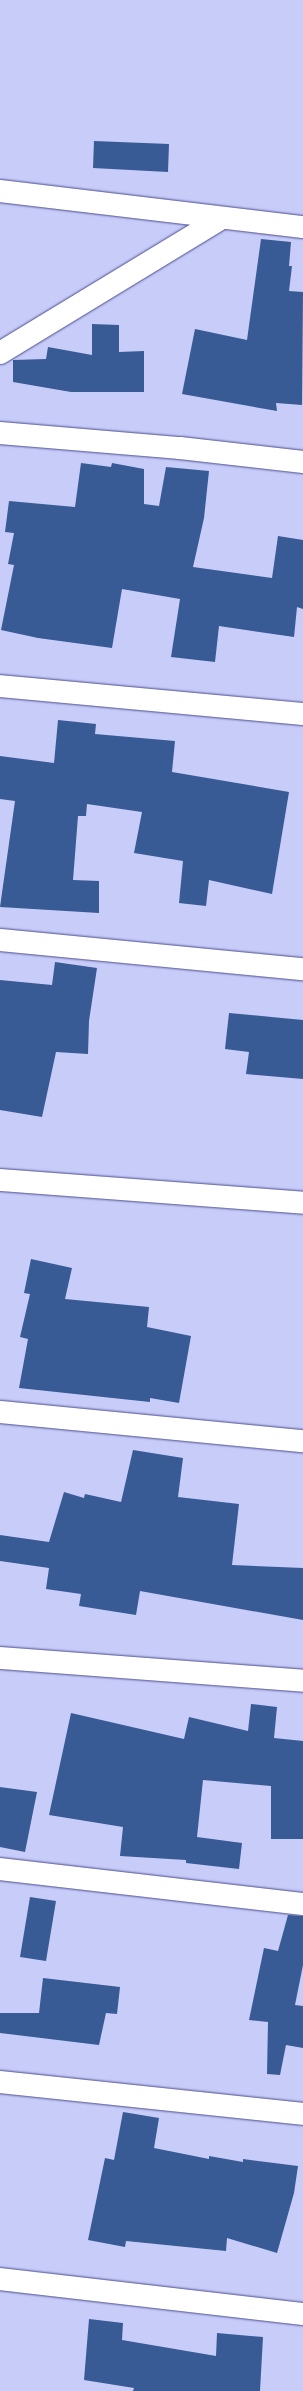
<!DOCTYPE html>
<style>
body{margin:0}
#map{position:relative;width:303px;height:2391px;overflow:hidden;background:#c7ccf9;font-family:Commissioner,sans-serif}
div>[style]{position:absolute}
.building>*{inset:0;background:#385a95}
.roads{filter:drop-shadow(0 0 1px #4c4d8e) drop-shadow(0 0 1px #4c4d8e)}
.minor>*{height:22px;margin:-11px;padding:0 11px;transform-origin:11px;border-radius:11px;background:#fff}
span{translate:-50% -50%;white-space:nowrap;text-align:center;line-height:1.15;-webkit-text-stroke:4px #c7ccf9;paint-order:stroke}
</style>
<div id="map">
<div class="building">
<div style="clip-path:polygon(94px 141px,169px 144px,168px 172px,93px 168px)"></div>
<div style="clip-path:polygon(261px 239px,291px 242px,289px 266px,292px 266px,289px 291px,303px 292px,302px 405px,276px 403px,277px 411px,182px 394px,195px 329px,247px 340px)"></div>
<div style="clip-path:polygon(92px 324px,119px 325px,119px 352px,144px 351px,144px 392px,71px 392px,13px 382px,13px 360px,46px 359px,48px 347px,92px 355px)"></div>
<div style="clip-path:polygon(81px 463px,111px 467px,112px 463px,144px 469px,144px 504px,159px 506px,166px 467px,209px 471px,204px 518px,193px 567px,272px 578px,278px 536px,303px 540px,303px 609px,297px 607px,294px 637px,219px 626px,215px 662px,171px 657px,180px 599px,122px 589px,112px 648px,38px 638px,1px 630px,14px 565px,8px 564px,14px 533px,5px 532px,9px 501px,75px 507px)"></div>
<div style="clip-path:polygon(58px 720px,96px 724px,95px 734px,175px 741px,172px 772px,289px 792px,272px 894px,209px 880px,206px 906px,179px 903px,183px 861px,134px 853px,142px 812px,87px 804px,86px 816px,78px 816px,73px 880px,99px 881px,99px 913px,0 907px,15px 801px,0 799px,0 756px,54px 763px)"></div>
<div style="clip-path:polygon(55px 962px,97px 968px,89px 1021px,88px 1054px,56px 1052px,42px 1117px,0 1110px,0 980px,52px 985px)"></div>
<div style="clip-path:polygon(229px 1013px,303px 1020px,303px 1079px,246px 1074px,249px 1052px,225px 1049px)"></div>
<div style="clip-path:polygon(31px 1259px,72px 1268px,65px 1299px,149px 1307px,147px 1327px,191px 1336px,179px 1403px,150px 1398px,150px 1402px,19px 1388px,28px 1339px,20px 1337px,30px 1294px,24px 1293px)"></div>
<div style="clip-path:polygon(133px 1450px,183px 1458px,178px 1497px,239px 1504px,232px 1565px,303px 1568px,303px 1620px,140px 1591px,136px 1615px,79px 1606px,81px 1594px,46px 1589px,49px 1568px,0 1561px,0 1535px,49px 1542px,64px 1492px,84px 1498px,85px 1494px,121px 1502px)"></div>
<div style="clip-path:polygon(251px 1704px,277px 1707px,274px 1738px,303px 1741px,303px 1839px,271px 1839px,271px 1786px,203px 1780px,197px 1837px,242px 1843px,239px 1869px,186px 1863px,186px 1860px,120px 1856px,123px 1827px,49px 1815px,71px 1713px,184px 1739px,189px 1717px,248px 1731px)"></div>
<div style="clip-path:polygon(0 1787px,37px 1792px,25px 1852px,0 1847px)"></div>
<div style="clip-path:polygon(30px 1897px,56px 1901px,46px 1961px,20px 1957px)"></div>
<div style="clip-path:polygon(288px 1915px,303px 1916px,303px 1965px,295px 2005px,303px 2006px,303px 2048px,286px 2045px,280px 2075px,267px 2074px,268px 2022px,249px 2020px,264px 1948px,278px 1951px)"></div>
<div style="clip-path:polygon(43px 1978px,120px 1987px,117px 2014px,106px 2013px,99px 2045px,0 2033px,0 2013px,39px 2013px)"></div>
<div style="clip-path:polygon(123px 2112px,159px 2118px,154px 2148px,209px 2159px,209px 2156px,243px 2162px,243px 2159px,298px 2166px,294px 2193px,277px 2253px,227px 2238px,226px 2251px,126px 2241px,125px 2247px,88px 2240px,105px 2158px,114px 2160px)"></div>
<div style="clip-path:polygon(89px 2319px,123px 2323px,122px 2340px,216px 2356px,217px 2333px,263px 2337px,260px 2391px,133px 2391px,134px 2388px,84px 2380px)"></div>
</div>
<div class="roads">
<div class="minor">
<div style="left:0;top:191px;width:305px;rotate:6.8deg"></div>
<div style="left:0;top:353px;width:260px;rotate:-31.3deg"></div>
<div style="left:0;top:433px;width:181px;rotate:4.8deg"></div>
<div style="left:180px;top:448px;width:124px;rotate:6.5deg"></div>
<div style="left:0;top:686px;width:304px;rotate:5.3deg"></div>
<div style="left:0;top:940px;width:304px;rotate:5.5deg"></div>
<div style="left:0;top:1180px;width:304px;rotate:4.3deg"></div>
<div style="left:0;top:1412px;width:304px;rotate:5.5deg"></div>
<div style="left:0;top:1658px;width:304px;rotate:4.3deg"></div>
<div style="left:0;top:1869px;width:305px;rotate:6.6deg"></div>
<div style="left:0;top:2082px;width:305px;rotate:6deg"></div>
<div style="left:0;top:2279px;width:305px;rotate:6.6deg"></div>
</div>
</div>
</div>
